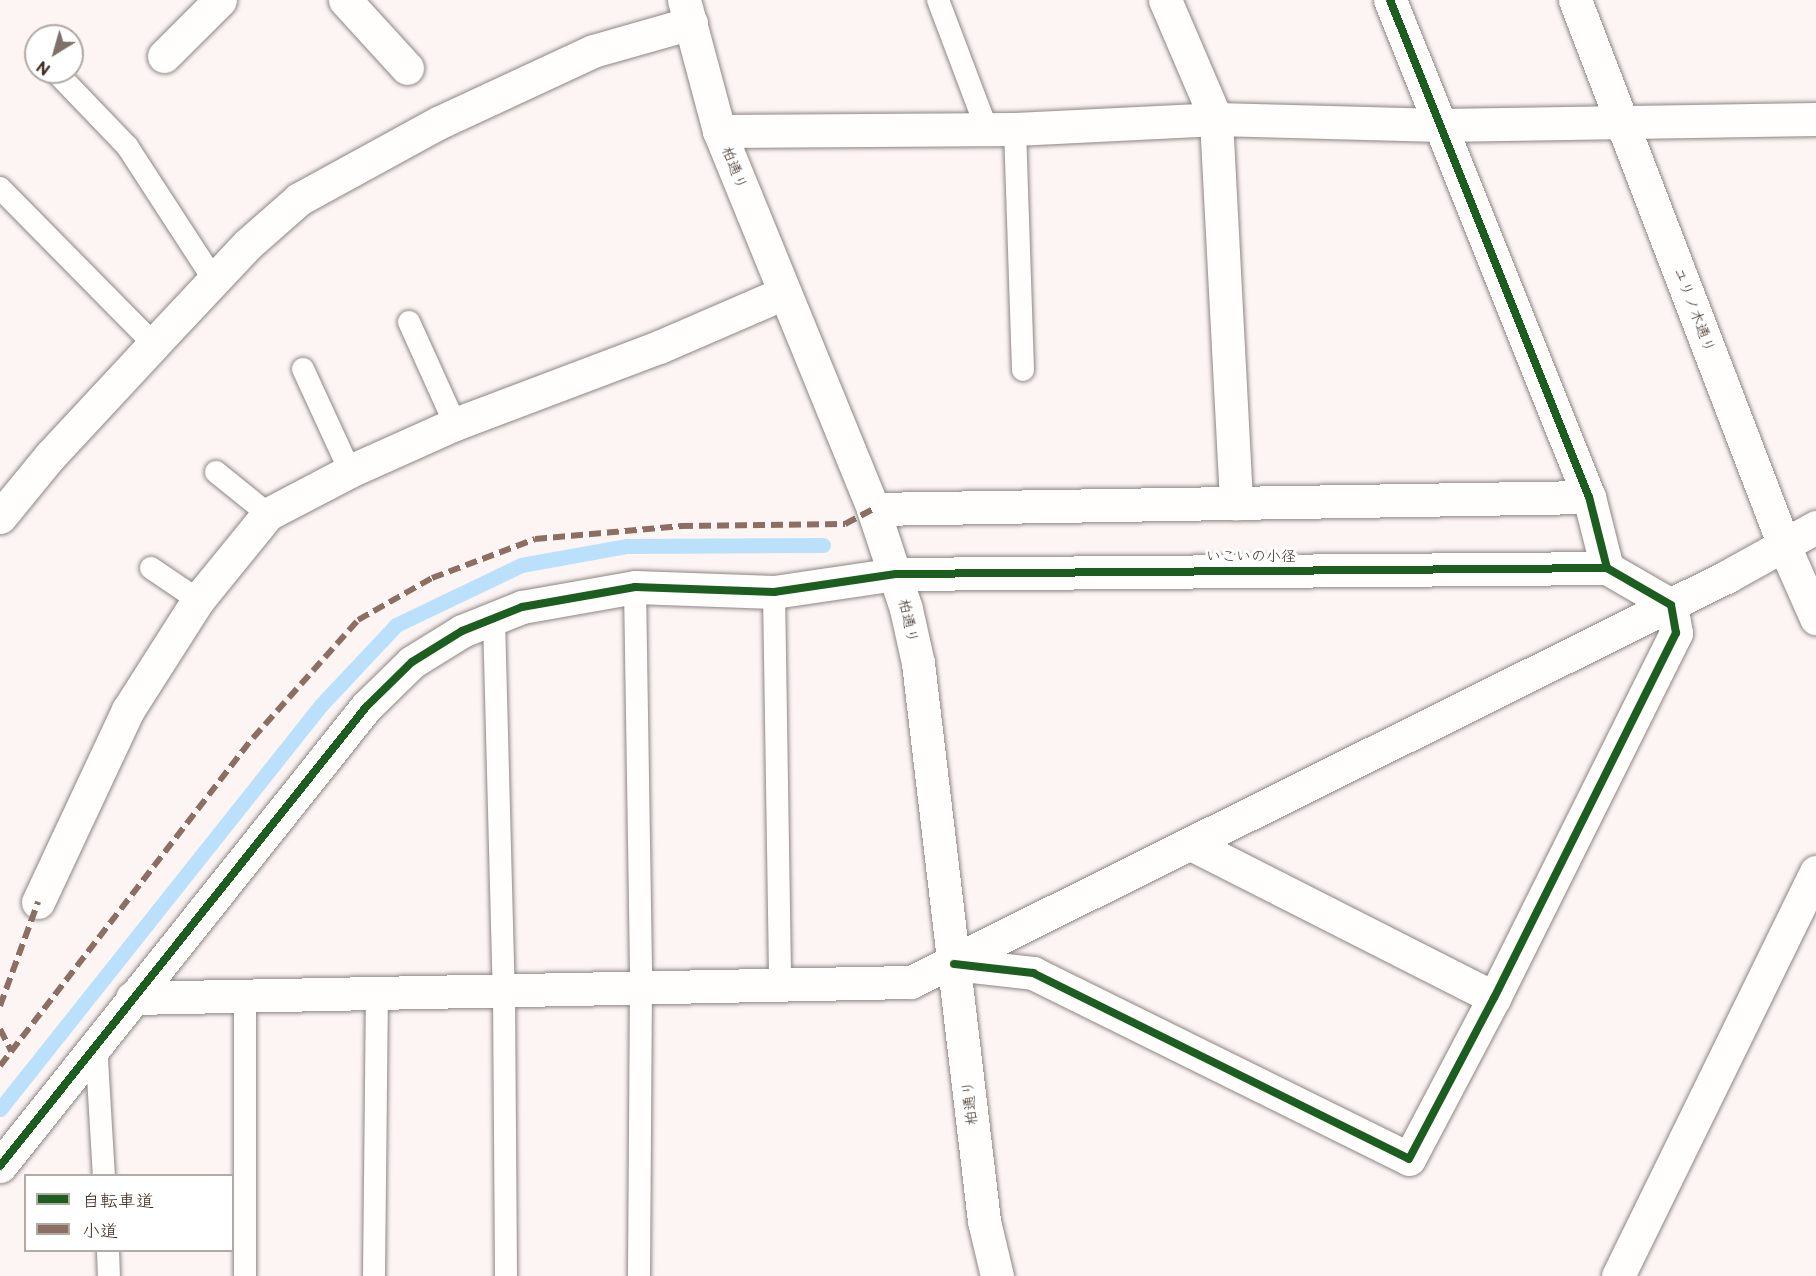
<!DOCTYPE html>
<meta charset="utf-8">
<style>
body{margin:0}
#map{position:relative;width:1816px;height:1276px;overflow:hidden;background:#fcf5f4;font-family:"Balsamiq Sans","Klee One",sans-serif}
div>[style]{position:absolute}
.stream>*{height:15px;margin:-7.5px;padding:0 7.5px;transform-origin:7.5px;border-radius:7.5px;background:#bbe0fc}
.roads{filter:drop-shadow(0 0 2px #8d8683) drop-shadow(0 0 2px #8d8683)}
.lane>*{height:22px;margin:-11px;padding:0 11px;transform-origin:11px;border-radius:11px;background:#fffefd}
.street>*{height:33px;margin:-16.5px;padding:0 16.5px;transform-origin:16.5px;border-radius:16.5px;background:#fffefd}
.secondary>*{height:33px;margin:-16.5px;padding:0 16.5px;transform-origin:16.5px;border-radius:16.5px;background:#fffefd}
.quiet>*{height:6px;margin-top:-3px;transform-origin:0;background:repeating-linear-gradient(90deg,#8d6e63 0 12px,transparent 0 18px)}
.cycleway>*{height:8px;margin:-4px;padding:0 4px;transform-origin:4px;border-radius:4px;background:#1b5e20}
span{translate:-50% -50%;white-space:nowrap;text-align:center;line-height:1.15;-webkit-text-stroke:6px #fff;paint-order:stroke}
.street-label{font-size:15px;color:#3b2a1e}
.legend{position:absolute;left:24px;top:1174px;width:210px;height:78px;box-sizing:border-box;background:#fff;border:2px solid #b1aaa5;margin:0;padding:8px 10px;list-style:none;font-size:18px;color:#3b2a1e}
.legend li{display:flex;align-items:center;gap:12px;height:30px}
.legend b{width:30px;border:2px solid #b1aaa5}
.north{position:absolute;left:24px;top:24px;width:60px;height:60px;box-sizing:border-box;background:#fff;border:2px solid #b1aaa5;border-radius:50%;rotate:217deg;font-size:16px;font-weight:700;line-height:24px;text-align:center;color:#3b2a1e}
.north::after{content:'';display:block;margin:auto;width:21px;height:27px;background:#7f7169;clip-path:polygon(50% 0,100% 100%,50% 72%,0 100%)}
</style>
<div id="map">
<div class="stream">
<div style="left:0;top:1109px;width:516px;rotate:-51.53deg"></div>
<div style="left:321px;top:705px;width:110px;rotate:-46.8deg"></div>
<div style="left:396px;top:625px;width:139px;rotate:-25.6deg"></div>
<div style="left:521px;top:565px;width:108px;rotate:-10.2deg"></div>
<div style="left:627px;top:546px;width:196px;rotate:-0.3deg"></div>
</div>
<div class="roads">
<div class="lane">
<div style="left:938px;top:0;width:136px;rotate:69.3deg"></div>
<div style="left:56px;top:72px;width:103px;rotate:46.2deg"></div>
<div style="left:127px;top:146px;width:160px;rotate:57deg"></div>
<div style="left:1015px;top:129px;width:241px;rotate:88.1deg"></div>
<div style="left:0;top:188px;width:219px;rotate:45.4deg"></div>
<div style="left:409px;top:322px;width:112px;rotate:65.7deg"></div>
<div style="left:303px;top:369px;width:112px;rotate:65.3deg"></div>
<div style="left:216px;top:472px;width:67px;rotate:38.9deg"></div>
<div style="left:151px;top:568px;width:57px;rotate:34.2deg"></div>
<div style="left:635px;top:587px;width:400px;rotate:89.1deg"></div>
<div style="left:641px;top:987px;width:289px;rotate:90.4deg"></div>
<div style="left:774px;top:592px;width:393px;rotate:89.1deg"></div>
<div style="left:494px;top:619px;width:371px;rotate:88.5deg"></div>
<div style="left:504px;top:990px;width:286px;rotate:89.6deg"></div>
<div style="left:245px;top:996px;width:280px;rotate:90deg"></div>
<div style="left:96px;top:1043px;width:133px;rotate:86.6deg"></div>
<div style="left:108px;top:1250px;width:26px;rotate:88deg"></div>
<div style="left:374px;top:1276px;width:283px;rotate:-89.4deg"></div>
</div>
<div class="street">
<div style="left:345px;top:0;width:92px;rotate:47.6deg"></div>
<div style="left:1165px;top:0;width:129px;rotate:66.8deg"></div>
<div style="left:1216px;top:119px;width:385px;rotate:87deg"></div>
<div style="left:164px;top:56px;width:79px;rotate:-45deg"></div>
<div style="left:719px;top:131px;width:296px;rotate:-0.4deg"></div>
<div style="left:1015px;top:129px;width:201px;rotate:-2.8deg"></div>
<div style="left:1216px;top:119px;width:225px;rotate:1.5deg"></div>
<div style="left:1441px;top:125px;width:375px;rotate:-0.9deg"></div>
<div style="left:873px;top:509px;width:716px;rotate:-0.96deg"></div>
<div style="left:0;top:517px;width:79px;rotate:-50.7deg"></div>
<div style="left:50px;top:456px;width:153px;rotate:-47.1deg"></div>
<div style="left:154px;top:344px;width:137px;rotate:-46.8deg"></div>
<div style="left:248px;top:244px;width:68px;rotate:-41.4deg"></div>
<div style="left:299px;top:199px;width:158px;rotate:-28.7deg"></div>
<div style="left:438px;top:123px;width:171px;rotate:-24.9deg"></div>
<div style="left:593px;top:51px;width:102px;rotate:-15.9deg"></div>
<div style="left:1193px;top:845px;width:338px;rotate:26.9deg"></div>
<div style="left:38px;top:902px;width:212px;rotate:-64.9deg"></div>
<div style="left:128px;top:710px;width:130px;rotate:-57.5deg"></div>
<div style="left:198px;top:600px;width:111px;rotate:-50.9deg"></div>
<div style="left:268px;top:514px;width:93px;rotate:-27.7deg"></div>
<div style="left:350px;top:471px;width:115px;rotate:-24.1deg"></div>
<div style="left:455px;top:424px;width:218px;rotate:-20.7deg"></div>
<div style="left:659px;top:347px;width:136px;rotate:-23.4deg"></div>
<div style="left:954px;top:964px;width:80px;rotate:6.5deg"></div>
<div style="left:1033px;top:973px;width:419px;rotate:26.3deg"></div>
<div style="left:1409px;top:1159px;width:182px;rotate:-62.2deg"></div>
<div style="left:1494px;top:998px;width:408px;rotate:-63.5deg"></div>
<div style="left:1676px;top:633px;width:28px;rotate:-100deg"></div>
<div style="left:1671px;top:605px;width:74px;rotate:-150deg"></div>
<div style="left:1607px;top:568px;width:73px;rotate:-104.2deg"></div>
<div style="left:1589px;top:497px;width:535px;rotate:-111.82deg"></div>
<div style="left:132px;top:998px;width:779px;rotate:-1.18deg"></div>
<div style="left:911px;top:982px;width:912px;rotate:-26.42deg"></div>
<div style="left:1728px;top:576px;width:101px;rotate:-29.1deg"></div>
<div style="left:0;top:1166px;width:587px;rotate:-51.43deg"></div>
<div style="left:366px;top:707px;width:64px;rotate:-44.4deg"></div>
<div style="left:412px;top:662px;width:59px;rotate:-31.8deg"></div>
<div style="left:462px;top:631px;width:65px;rotate:-21.8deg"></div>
<div style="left:522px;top:607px;width:115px;rotate:-10deg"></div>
<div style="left:635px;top:587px;width:139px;rotate:2.1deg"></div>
<div style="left:774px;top:592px;width:123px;rotate:-8.4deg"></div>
<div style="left:896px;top:574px;width:711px;rotate:-0.48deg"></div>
<div style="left:1618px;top:1276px;width:450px;rotate:-63.9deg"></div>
</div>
<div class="secondary">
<div style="left:684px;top:0;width:136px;rotate:75deg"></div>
<div style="left:719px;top:131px;width:408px;rotate:67.8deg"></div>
<div style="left:873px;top:509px;width:105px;rotate:71.7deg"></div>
<div style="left:906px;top:609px;width:55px;rotate:77.5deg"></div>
<div style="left:918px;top:663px;width:562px;rotate:83.25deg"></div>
<div style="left:984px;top:1221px;width:57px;rotate:76.7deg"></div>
<div style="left:1575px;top:0;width:587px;rotate:69.03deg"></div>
<div style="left:1785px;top:548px;width:77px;rotate:66.1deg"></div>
</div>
</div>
<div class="quiet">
<div style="left:0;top:1006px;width:111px;rotate:-69.9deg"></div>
<div style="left:0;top:1029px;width:25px;rotate:63deg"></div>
<div style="left:0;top:1066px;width:414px;rotate:-52.4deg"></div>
<div style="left:253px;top:738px;width:158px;rotate:-48.3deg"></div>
<div style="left:358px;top:620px;width:85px;rotate:-29.6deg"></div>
<div style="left:432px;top:578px;width:110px;rotate:-20.7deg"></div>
<div style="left:535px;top:539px;width:147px;rotate:-5.1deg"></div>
<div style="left:681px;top:526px;width:164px;rotate:-0.7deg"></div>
<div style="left:845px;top:524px;width:32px;rotate:-28deg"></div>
</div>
<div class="cycleway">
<div style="left:954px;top:964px;width:80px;rotate:6.5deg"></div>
<div style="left:1033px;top:973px;width:419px;rotate:26.3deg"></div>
<div style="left:1409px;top:1159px;width:182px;rotate:-62.2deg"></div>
<div style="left:1494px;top:998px;width:408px;rotate:-63.5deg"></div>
<div style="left:1676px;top:633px;width:28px;rotate:-100deg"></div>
<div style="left:1671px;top:605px;width:74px;rotate:-150deg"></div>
<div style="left:1607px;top:568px;width:73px;rotate:-104.2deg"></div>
<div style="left:1589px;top:497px;width:535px;rotate:-111.82deg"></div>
<div style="left:0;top:1166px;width:587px;rotate:-51.43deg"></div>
<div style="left:366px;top:707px;width:64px;rotate:-44.4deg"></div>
<div style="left:412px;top:662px;width:59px;rotate:-31.8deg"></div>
<div style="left:462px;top:631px;width:65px;rotate:-21.8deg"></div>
<div style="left:522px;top:607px;width:115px;rotate:-10deg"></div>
<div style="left:635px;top:587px;width:139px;rotate:2.1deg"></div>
<div style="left:774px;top:592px;width:123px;rotate:-8.4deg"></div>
<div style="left:896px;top:574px;width:711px;rotate:-0.48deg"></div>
</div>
<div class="street-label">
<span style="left:734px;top:168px;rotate:68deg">柏通り</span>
<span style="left:1694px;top:310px;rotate:69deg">ユリノ木通り</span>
<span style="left:1251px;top:557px">いこいの小径</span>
<span style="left:908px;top:621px;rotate:77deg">柏通り</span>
<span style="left:970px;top:1103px;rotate:-97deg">柏通り</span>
</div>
<ul class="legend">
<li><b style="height:8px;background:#1b5e20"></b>自転車道</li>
<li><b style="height:8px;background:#8d6e63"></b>小道</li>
</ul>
<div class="north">N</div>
</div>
